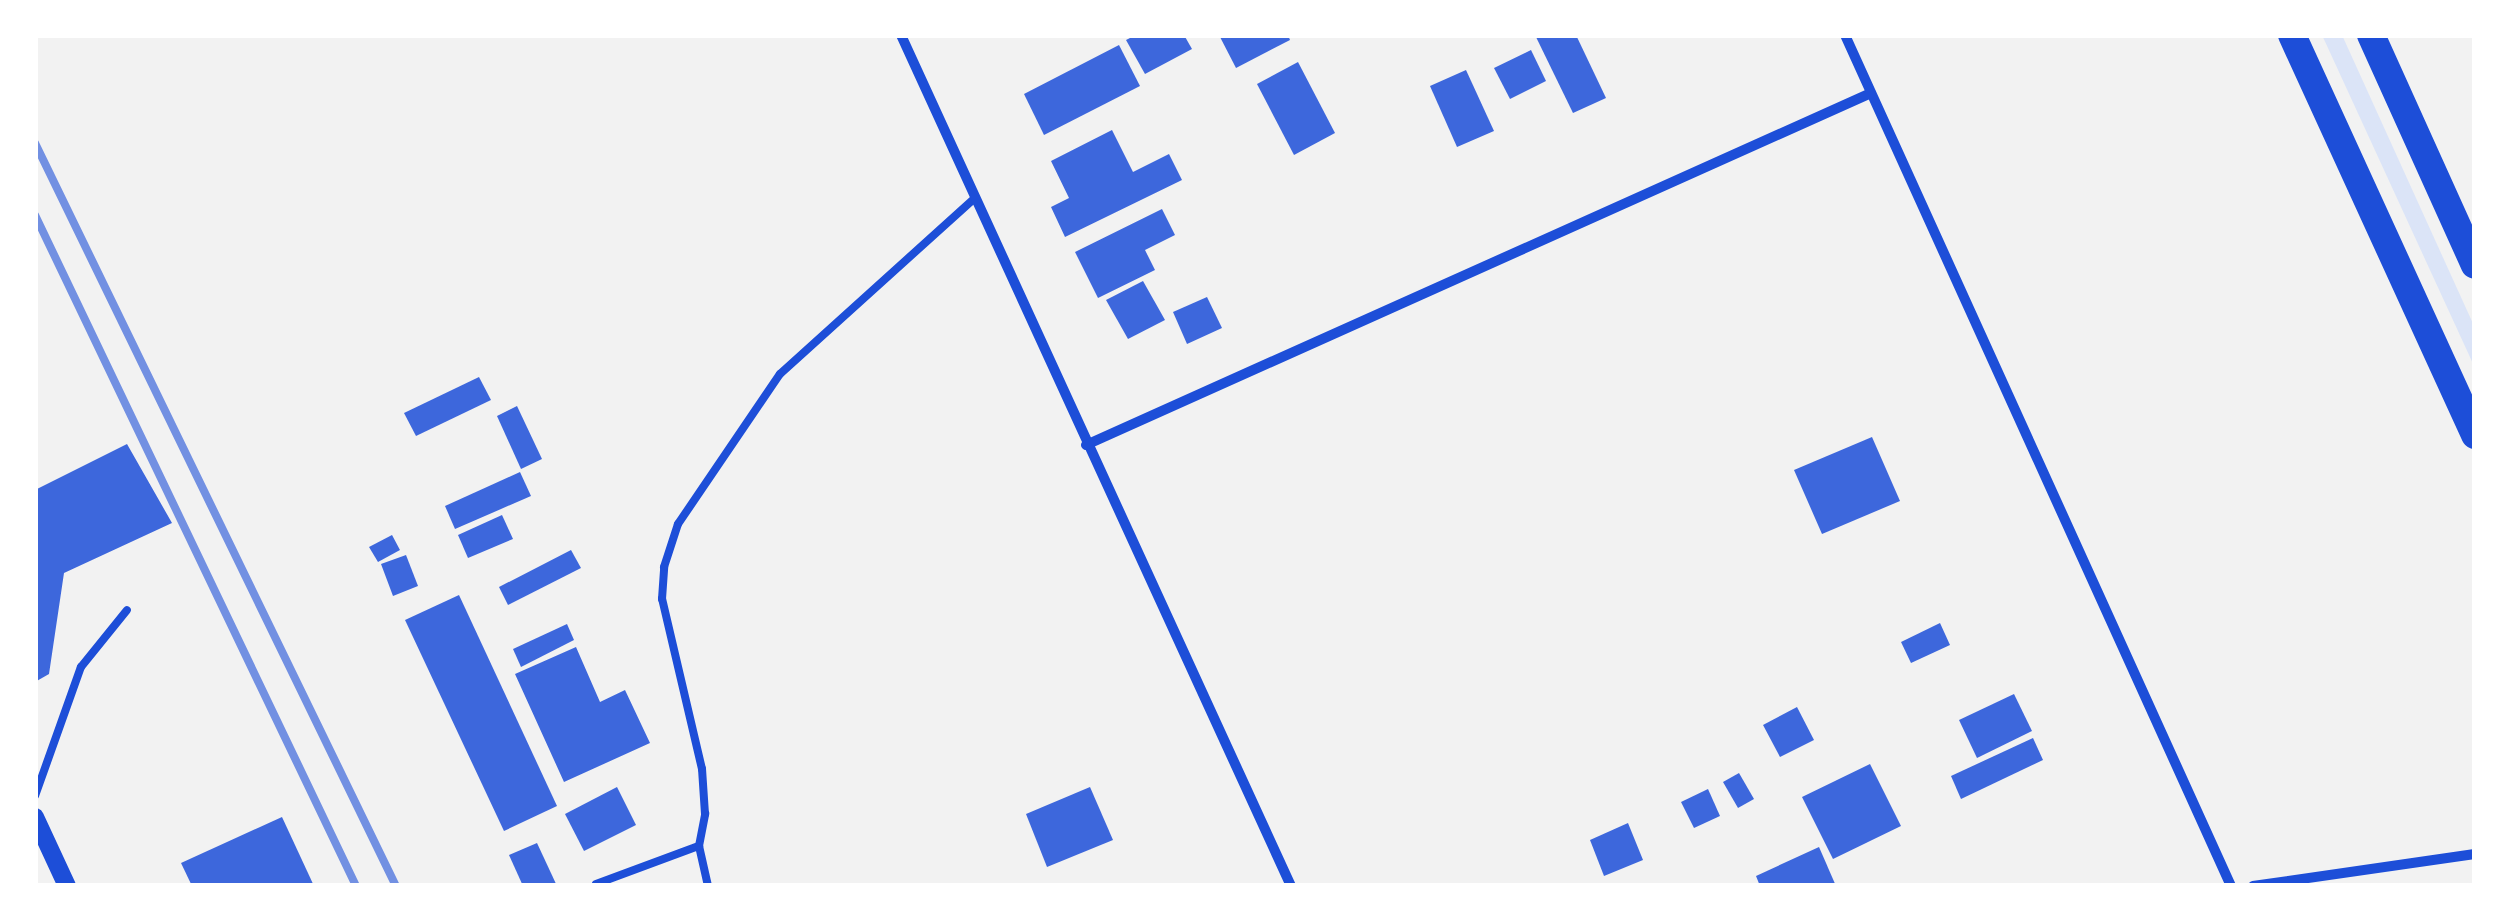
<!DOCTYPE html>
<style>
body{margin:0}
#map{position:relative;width:2510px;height:921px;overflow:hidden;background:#f2f2f2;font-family:"DM Sans",sans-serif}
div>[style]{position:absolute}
.green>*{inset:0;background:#dbe4f7}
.building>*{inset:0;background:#3d67dc}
.service>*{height:8px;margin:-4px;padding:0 4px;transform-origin:4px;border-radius:4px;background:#1d4ed8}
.minor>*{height:10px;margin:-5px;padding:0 5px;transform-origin:5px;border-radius:5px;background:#1d4ed8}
.tertiary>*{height:18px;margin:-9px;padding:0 9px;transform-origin:9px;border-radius:9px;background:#1d4ed8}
.trunk>*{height:28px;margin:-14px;padding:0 14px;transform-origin:14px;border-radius:14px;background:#1d4ed8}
.rail>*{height:8px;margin:-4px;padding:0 4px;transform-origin:4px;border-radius:4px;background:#7290e2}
span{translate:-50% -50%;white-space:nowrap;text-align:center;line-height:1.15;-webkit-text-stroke:8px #fff;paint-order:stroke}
.frame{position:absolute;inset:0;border:38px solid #fff;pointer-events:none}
</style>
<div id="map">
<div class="green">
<div style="clip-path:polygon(2322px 35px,2342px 35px,2475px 328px,2475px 368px)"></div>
</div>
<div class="building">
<div style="clip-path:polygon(1136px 35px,1184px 35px,1192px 49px,1145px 74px,1126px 40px)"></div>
<div style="clip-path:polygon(1219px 35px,1288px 35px,1290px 40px,1236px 68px)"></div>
<div style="clip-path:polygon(1540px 35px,1576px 35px,1606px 98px,1573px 113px,1536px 37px)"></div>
<div style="clip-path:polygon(1119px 45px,1140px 86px,1044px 135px,1024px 94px)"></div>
<div style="clip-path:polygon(1531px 50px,1546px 81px,1510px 99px,1494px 68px)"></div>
<div style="clip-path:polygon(1298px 62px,1335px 133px,1294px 155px,1257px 84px)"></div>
<div style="clip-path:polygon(1466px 70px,1494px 131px,1457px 147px,1430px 86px)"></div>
<div style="clip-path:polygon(1112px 130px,1133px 172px,1169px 154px,1182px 180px,1065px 237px,1051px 207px,1069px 198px,1051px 161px)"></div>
<div style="clip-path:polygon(1162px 209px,1175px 235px,1145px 250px,1155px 270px,1098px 298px,1075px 252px)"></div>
<div style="clip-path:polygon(1143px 281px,1165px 320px,1128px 339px,1106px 300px)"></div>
<div style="clip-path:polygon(1207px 297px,1222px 328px,1187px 344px,1173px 312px)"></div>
<div style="clip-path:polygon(479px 377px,491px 400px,416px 436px,404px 413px)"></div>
<div style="clip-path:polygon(517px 406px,542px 459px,521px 469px,497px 416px)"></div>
<div style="clip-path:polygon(1872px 437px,1900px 501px,1822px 534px,1794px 470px)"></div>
<div style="clip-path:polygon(127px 444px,172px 523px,64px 573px,49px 674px,35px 682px,35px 490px)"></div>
<div style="clip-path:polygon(520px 472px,531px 496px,455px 529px,445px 506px)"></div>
<div style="clip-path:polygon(502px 515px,513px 539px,468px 558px,458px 535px)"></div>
<div style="clip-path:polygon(392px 535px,400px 550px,378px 562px,369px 547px)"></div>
<div style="clip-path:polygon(571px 550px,581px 568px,508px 605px,499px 587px)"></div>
<div style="clip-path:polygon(406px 555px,418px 586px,393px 596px,381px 564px)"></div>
<div style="clip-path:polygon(459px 595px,557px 806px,504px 831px,405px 620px)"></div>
<div style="clip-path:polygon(1940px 623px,1950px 645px,1911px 663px,1901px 642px)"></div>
<div style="clip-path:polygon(567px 624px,574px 640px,521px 667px,513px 649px)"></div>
<div style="clip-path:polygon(576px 647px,600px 702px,625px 690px,650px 743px,564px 782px,515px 674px)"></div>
<div style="clip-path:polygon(2014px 694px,2032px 731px,1977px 758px,1959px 720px)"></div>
<div style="clip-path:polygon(1797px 707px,1814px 740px,1780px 757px,1763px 725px)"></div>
<div style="clip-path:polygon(2033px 738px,2043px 760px,1961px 799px,1951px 776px)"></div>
<div style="clip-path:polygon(1870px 764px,1901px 826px,1833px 859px,1802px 797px)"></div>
<div style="clip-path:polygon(1739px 773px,1754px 799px,1738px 808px,1723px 782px)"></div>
<div style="clip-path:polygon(617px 787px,636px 825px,584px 851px,565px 814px)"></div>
<div style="clip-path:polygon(1090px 787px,1113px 840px,1047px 867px,1026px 814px)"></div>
<div style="clip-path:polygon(1708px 789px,1720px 816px,1694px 828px,1681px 802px)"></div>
<div style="clip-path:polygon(282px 817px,314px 886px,192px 886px,181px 863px)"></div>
<div style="clip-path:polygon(1628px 823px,1643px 860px,1604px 876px,1590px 840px)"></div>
<div style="clip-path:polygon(537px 843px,557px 886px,523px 886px,509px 855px)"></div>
<div style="clip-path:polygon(1819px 847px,1836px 886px,1760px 886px,1756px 876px)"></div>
</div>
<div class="service">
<div style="left:35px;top:796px;width:137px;rotate:-70.4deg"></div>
<div style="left:81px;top:667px;width:73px;rotate:-51.1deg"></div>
<div style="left:699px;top:846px;width:41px;rotate:77.3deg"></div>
<div style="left:596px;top:884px;width:110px;rotate:-20.3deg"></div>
<div style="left:699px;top:846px;width:33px;rotate:-79deg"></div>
<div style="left:705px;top:814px;width:45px;rotate:-93.8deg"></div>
<div style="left:702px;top:769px;width:175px;rotate:-103.2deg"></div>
<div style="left:662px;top:599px;width:32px;rotate:-86deg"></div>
<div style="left:664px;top:567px;width:45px;rotate:-72deg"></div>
<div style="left:678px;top:524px;width:181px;rotate:-55.8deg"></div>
<div style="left:780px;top:374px;width:263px;rotate:-42.1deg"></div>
</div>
<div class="minor">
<div style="left:901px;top:35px;width:936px;rotate:65.38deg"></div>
<div style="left:1845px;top:35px;width:934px;rotate:65.6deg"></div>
<div style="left:1086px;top:445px;width:860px;rotate:-24.15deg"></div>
<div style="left:2253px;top:886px;width:224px;rotate:-8.2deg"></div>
</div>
<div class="tertiary">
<div style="left:35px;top:817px;width:76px;rotate:65.1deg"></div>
</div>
<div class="trunk">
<div style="left:2292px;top:35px;width:440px;rotate:65.4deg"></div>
<div style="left:2371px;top:35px;width:252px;rotate:65.7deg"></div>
</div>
<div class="rail">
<div style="left:35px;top:143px;width:826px;rotate:64.09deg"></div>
<div style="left:35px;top:215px;width:744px;rotate:64.43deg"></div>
</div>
<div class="frame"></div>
</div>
